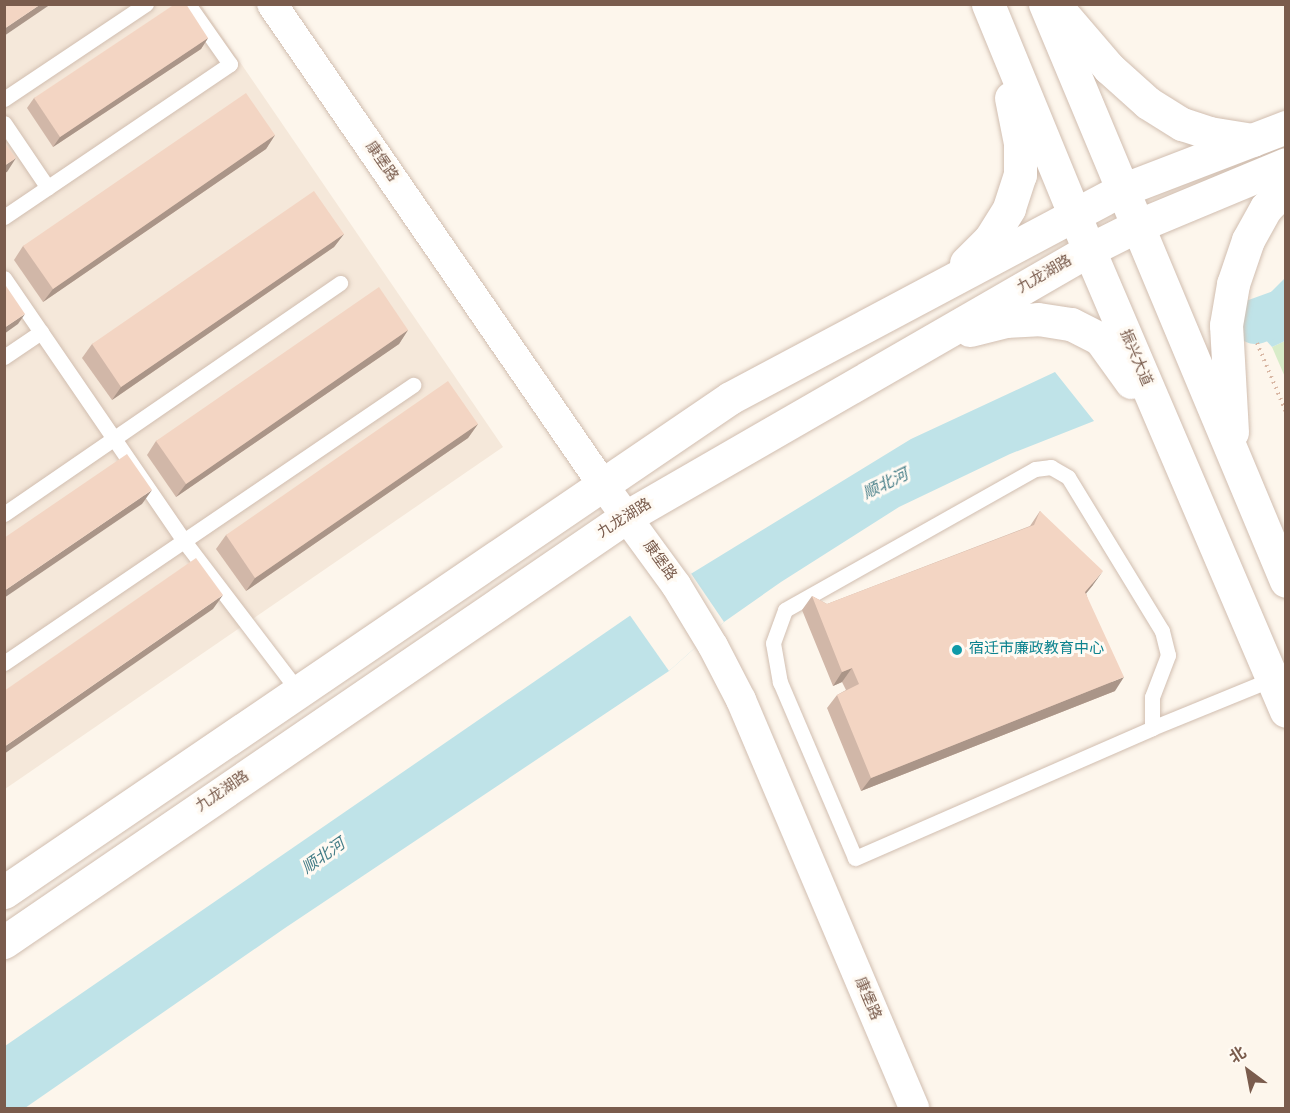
<!DOCTYPE html>
<meta charset="utf-8">
<style>
body{margin:0}
#map{position:relative;width:1290px;height:1113px;overflow:hidden;background:#fdf6ec;font-family:Overpass,"Noto Sans SC",sans-serif}
div>[style]{position:absolute}
.residential>*{inset:0;background:#f5e8da}
.green>*{inset:0;background:#d8ecc9}
.water>*{inset:0;background:#bfe3e8}
.pier>*{inset:0;background:#fdf6ec}
.river>*{height:45px;margin:-22.5px;padding:0 22.5px;transform-origin:22.5px;border-radius:22.5px;background:#bfe3e8}
.path>*{height:4px;margin-top:-2px;transform-origin:0;background:repeating-linear-gradient(90deg,#d9b8a5 0 1.5px,transparent 0 6px)}
.roads{filter:drop-shadow(0 0 2px #d1beb0) drop-shadow(0 0 2px #d1beb0)}
.lane>*{height:15px;margin:-7.5px;padding:0 7.5px;transform-origin:7.5px;border-radius:7.5px;background:#fff}
.street>*{height:30px;margin:-15px;padding:0 15px;transform-origin:15px;border-radius:15px;background:#fff}
.secondary>*{height:33px;margin:-16.5px;padding:0 16.5px;transform-origin:16.5px;border-radius:16.5px;background:#fff}
.wall>*{inset:0;background:#d1b7a8}
.shaded-wall>*{inset:0;background:#aa9588}
.building>*{inset:0;background:#f3d5c3}
.dots>*{width:16px;height:16px;translate:-50% -50%;box-sizing:border-box;border:3px solid #fffaf3;border-radius:50%}
span{translate:-50% -50%;white-space:nowrap;text-align:center;line-height:1.15;-webkit-text-stroke:6px #fffaf3;paint-order:stroke}
.street-label{font-size:15px;color:#7a5c4d}
.culture-label{font-size:15px;color:#0d838f}
.left{translate:0 -50%;text-align:left}
.water-label{font-size:16px;color:#437c86;font-style:italic}
.frame{position:absolute;inset:0;border:6px solid #7a5c4d;pointer-events:none}
.north{position:absolute;left:1218px;top:1041px;width:60px;height:60px;-webkit-text-stroke:4px #fffaf3;paint-order:stroke;rotate:328deg;font-size:16px;font-weight:700;line-height:24px;text-align:center;color:#7a5c4d}
.north::after{content:'';display:block;margin:auto;width:21px;height:27px;background:#7a5c4d;clip-path:polygon(50% 0,100% 100%,50% 72%,0 100%)}
</style>
<div id="map">
<div class="residential">
<div style="clip-path:polygon(5px 5px,201px 5px,503px 447px,5px 789px)"></div>
</div>
<div class="green">
<div style="clip-path:polygon(1285px 341px,1285px 377px,1272px 347px)"></div>
</div>
<div class="water">
<div style="clip-path:polygon(1285px 278px,1285px 341px,1272px 347px,1264px 338px,1260px 303px)"></div>
<div style="clip-path:polygon(1055px 372px,1094px 421px,1010px 454px,899px 507px,781px 582px,724px 622px,669px 671px,285px 928px,25px 1108px,5px 1108px,5px 1046px,689px 575px,911px 439px)"></div>
</div>
<div class="pier">
<div style="clip-path:polygon(690px 572px,724px 622px,669px 671px,629px 614px)"></div>
</div>
<div class="river">
<div style="left:1255px;top:321px;width:33px;rotate:-20deg"></div>
</div>
<div class="path">
<div style="left:1257px;top:343px;width:75px;rotate:67.2deg"></div>
</div>
<div class="roads">
<div class="lane">
<div style="left:4px;top:99px;width:171px;rotate:-33.8deg"></div>
<div style="left:4px;top:123px;width:78px;rotate:55.9deg"></div>
<div style="left:4px;top:217px;width:273px;rotate:-34.1deg"></div>
<div style="left:230px;top:64px;width:73px;rotate:-125deg"></div>
<div style="left:4px;top:278px;width:319px;rotate:55.6deg"></div>
<div style="left:184px;top:541px;width:191px;rotate:52.7deg"></div>
<div style="left:4px;top:357px;width:45px;rotate:-34deg"></div>
<div style="left:4px;top:514px;width:408px;rotate:-34.5deg"></div>
<div style="left:4px;top:663px;width:495px;rotate:-34.2deg"></div>
<div style="left:1152px;top:728px;width:31px;rotate:-90deg"></div>
<div style="left:1152px;top:697px;width:45px;rotate:-69.1deg"></div>
<div style="left:1168px;top:655px;width:25px;rotate:-104deg"></div>
<div style="left:1162px;top:631px;width:180px;rotate:-121.4deg"></div>
<div style="left:1068px;top:477px;width:20px;rotate:-150deg"></div>
<div style="left:1051px;top:467px;width:16px;rotate:173deg"></div>
<div style="left:1035px;top:469px;width:287px;rotate:150.6deg"></div>
<div style="left:785px;top:610px;width:35px;rotate:110deg"></div>
<div style="left:773px;top:643px;width:40px;rotate:80deg"></div>
<div style="left:780px;top:682px;width:191px;rotate:66.9deg"></div>
<div style="left:855px;top:858px;width:324px;rotate:-23.6deg"></div>
<div style="left:1152px;top:728px;width:130px;rotate:-22.2deg"></div>
</div>
<div class="street">
<div style="left:272px;top:4px;width:584px;rotate:55.47deg"></div>
<div style="left:603px;top:485px;width:124px;rotate:53.9deg"></div>
<div style="left:676px;top:585px;width:71px;rotate:58.8deg"></div>
<div style="left:713px;top:646px;width:61px;rotate:62.6deg"></div>
<div style="left:741px;top:700px;width:443px;rotate:67deg"></div>
</div>
<div class="secondary">
<div style="left:988px;top:4px;width:266px;rotate:67.7deg"></div>
<div style="left:1089px;top:250px;width:501px;rotate:66.86deg"></div>
<div style="left:1045px;top:4px;width:625px;rotate:67.33deg"></div>
<div style="left:1055px;top:5px;width:83px;rotate:49.4deg"></div>
<div style="left:1109px;top:68px;width:52px;rotate:41.9deg"></div>
<div style="left:1148px;top:103px;width:40px;rotate:32deg"></div>
<div style="left:1182px;top:124px;width:28px;rotate:18deg"></div>
<div style="left:1209px;top:133px;width:44px;rotate:9.2deg"></div>
<div style="left:966px;top:263px;width:34px;rotate:-45deg"></div>
<div style="left:990px;top:239px;width:36px;rotate:-58deg"></div>
<div style="left:1009px;top:208px;width:35px;rotate:-72deg"></div>
<div style="left:1020px;top:175px;width:32px;rotate:-90deg"></div>
<div style="left:1020px;top:143px;width:46px;rotate:-101.3deg"></div>
<div style="left:970px;top:330px;width:36px;rotate:-14deg"></div>
<div style="left:1005px;top:321px;width:33px;rotate:-3deg"></div>
<div style="left:1038px;top:319px;width:33px;rotate:9deg"></div>
<div style="left:1071px;top:324px;width:33px;rotate:27deg"></div>
<div style="left:1100px;top:339px;width:53px;rotate:54.2deg"></div>
<div style="left:1232px;top:432px;width:107px;rotate:-93.2deg"></div>
<div style="left:1226px;top:325px;width:42px;rotate:-80.3deg"></div>
<div style="left:1233px;top:284px;width:46px;rotate:-71.2deg"></div>
<div style="left:1248px;top:240px;width:37px;rotate:-61deg"></div>
<div style="left:1266px;top:208px;width:29px;rotate:-46deg"></div>
<div style="left:4px;top:892px;width:878px;rotate:-34.23deg"></div>
<div style="left:730px;top:398px;width:444px;rotate:-28deg"></div>
<div style="left:1122px;top:190px;width:176px;rotate:-21deg"></div>
<div style="left:4px;top:942px;width:753px;rotate:-34.34deg"></div>
<div style="left:626px;top:517px;width:534px;rotate:-29.97deg"></div>
<div style="left:1089px;top:250px;width:54px;rotate:-26.6deg"></div>
<div style="left:1137px;top:226px;width:161px;rotate:-22.6deg"></div>
</div>
</div>
<div class="wall">
<div style="clip-path:polygon(208px 38px,201px 49px,53px 147px,27px 108px,34px 98px)"></div>
<div style="clip-path:polygon(275px 135px,266px 149px,43px 302px,14px 260px,23px 246px)"></div>
<div style="clip-path:polygon(344px 234px,334px 247px,112px 400px,82px 358px,92px 344px)"></div>
<div style="clip-path:polygon(408px 330px,399px 344px,176px 497px,147px 455px,156px 441px)"></div>
<div style="clip-path:polygon(478px 424px,468px 438px,246px 591px,216px 549px,226px 535px)"></div>
<div style="clip-path:polygon(1040px 511px,1093px 585px,1086px 593px,1115px 691px,861px 791px,827px 708px,837px 695px,846px 690px,842px 682px,833px 686px,802px 610px,812px 596px,827px 604px,1030px 526px)"></div>
</div>
<div class="shaded-wall">
<div style="clip-path:polygon(41px 4px,51px 4px,4px 36px,4px 29px)"></div>
<div style="clip-path:polygon(208px 38px,201px 49px,53px 147px,60px 137px)"></div>
<div style="clip-path:polygon(275px 135px,266px 149px,43px 302px,53px 289px)"></div>
<div style="clip-path:polygon(16px 158px,7px 172px,4px 173px,4px 166px)"></div>
<div style="clip-path:polygon(344px 234px,334px 247px,112px 400px,121px 387px)"></div>
<div style="clip-path:polygon(25px 314px,18px 324px,4px 334px,4px 328px)"></div>
<div style="clip-path:polygon(408px 330px,399px 344px,176px 497px,186px 484px)"></div>
<div style="clip-path:polygon(478px 424px,468px 438px,246px 591px,255px 578px)"></div>
<div style="clip-path:polygon(152px 490px,142px 504px,4px 598px,4px 591px)"></div>
<div style="clip-path:polygon(1103px 571px,1093px 585px,1076px 606px,1085px 592px)"></div>
<div style="clip-path:polygon(223px 595px,213px 609px,4px 754px,4px 747px)"></div>
<div style="clip-path:polygon(852px 668px,842px 682px,833px 686px,842px 672px)"></div>
<div style="clip-path:polygon(1124px 677px,1115px 691px,861px 791px,871px 778px)"></div>
</div>
<div class="building">
<div style="clip-path:polygon(4px 4px,41px 4px,4px 29px)"></div>
<div style="clip-path:polygon(175px 4px,186px 4px,208px 38px,60px 137px,34px 98px)"></div>
<div style="clip-path:polygon(246px 93px,275px 135px,53px 289px,23px 246px)"></div>
<div style="clip-path:polygon(4px 142px,16px 158px,4px 166px)"></div>
<div style="clip-path:polygon(314px 191px,344px 234px,121px 387px,92px 344px)"></div>
<div style="clip-path:polygon(4px 283px,25px 314px,4px 328px)"></div>
<div style="clip-path:polygon(379px 287px,408px 330px,186px 484px,156px 441px)"></div>
<div style="clip-path:polygon(448px 381px,478px 424px,255px 578px,226px 535px)"></div>
<div style="clip-path:polygon(127px 454px,152px 490px,4px 591px,4px 538px)"></div>
<div style="clip-path:polygon(1040px 511px,1103px 571px,1085px 592px,1124px 677px,871px 778px,837px 695px,859px 684px,852px 668px,842px 672px,812px 596px,827px 604px,1034px 525px)"></div>
<div style="clip-path:polygon(196px 558px,223px 595px,4px 747px,4px 691px)"></div>
</div>
<div class="dots">
<div style="left:957px;top:650px;background:#0f9aa8"></div>
</div>
<div class="street-label">
<span style="left:381px;top:162px;rotate:55deg">康堡路</span>
<span style="left:1045px;top:275px;rotate:-30deg">九龙湖路</span>
<span style="left:1135px;top:358px;rotate:67deg">振兴大道</span>
<span style="left:625px;top:519px;rotate:-32deg">九龙湖路</span>
<span style="left:659px;top:561px;rotate:54deg">康堡路</span>
<span style="left:223px;top:792px;rotate:-34deg">九龙湖路</span>
<span style="left:867px;top:999px;rotate:67deg">康堡路</span>
</div>
<div class="culture-label">
<span class="left" style="left:969px;top:650px">宿迁市廉政教育中心</span>
</div>
<div class="water-label">
<span style="left:886px;top:485px;rotate:-26deg">顺北河</span>
<span style="left:324px;top:857px;rotate:-35deg">顺北河</span>
</div>
<div class="frame"></div>
<div class="north">北</div>
</div>
